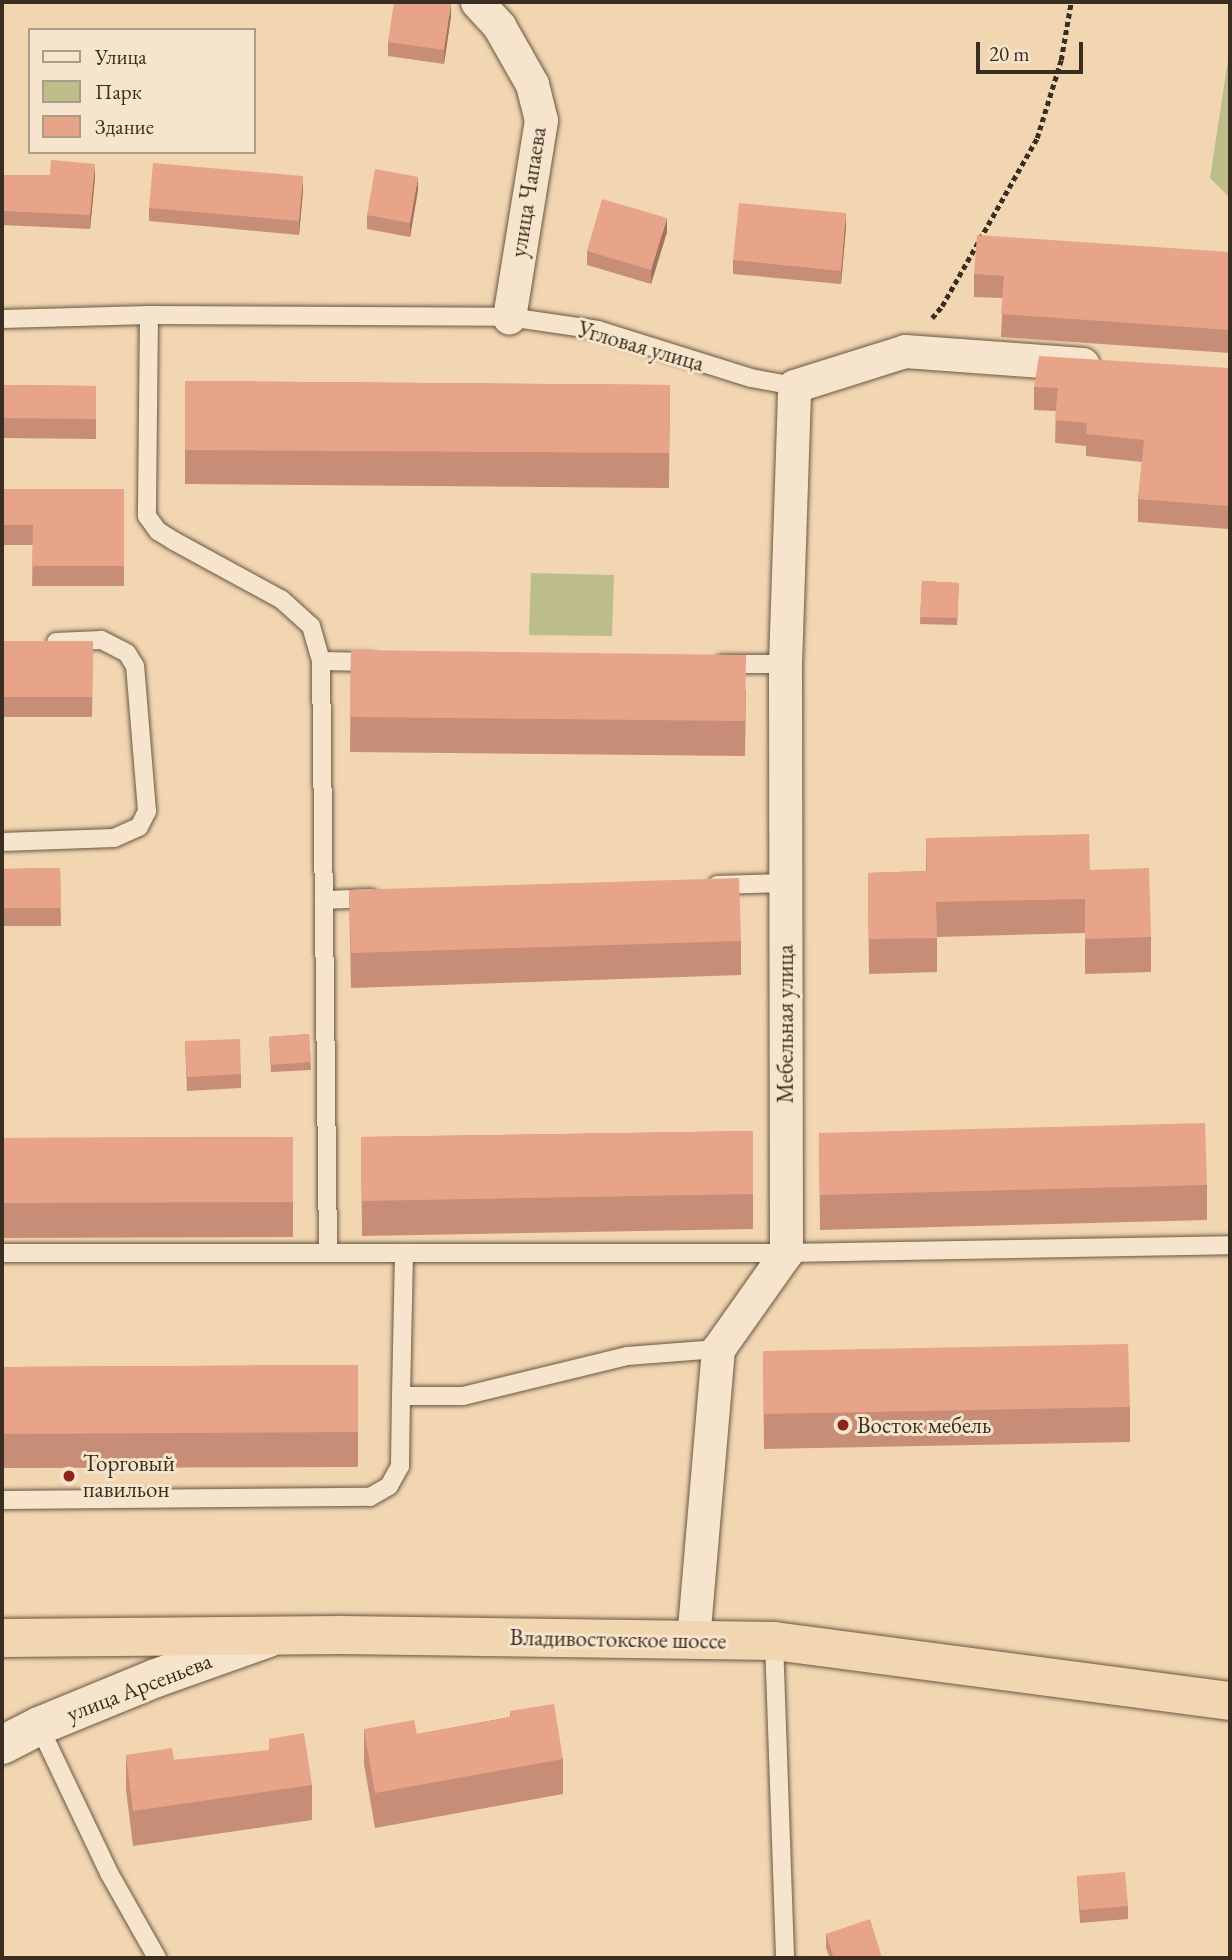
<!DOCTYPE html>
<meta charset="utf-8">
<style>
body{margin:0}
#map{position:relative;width:1232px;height:1960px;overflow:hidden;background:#f2d6b1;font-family:"EB Garamond",serif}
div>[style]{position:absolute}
.green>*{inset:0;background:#bdbd8a}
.path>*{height:4.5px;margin-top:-2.25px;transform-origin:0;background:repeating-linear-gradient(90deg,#3a2e20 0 5px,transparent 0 8.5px)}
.roads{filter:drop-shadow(0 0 2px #685844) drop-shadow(0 0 2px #685844)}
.service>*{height:18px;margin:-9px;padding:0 9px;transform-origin:9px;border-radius:9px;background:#f7e4cc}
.minor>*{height:33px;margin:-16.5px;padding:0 16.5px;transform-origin:16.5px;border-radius:16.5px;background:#f7e4cc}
.tertiary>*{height:38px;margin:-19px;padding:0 19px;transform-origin:19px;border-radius:19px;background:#f7e4cc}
.trunk>*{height:38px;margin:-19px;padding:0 19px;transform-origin:19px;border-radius:19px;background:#f2d6b1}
.wall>*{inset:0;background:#c78d76}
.shaded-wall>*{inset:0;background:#a27360}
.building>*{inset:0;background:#e7a489}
.dots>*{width:19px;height:19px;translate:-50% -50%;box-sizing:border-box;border:4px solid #f7e4cc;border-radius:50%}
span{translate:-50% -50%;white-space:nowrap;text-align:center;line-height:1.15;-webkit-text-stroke:6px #f7e4cc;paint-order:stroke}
.street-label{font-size:23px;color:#3a2e20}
.poi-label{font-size:23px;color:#3a2e20}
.left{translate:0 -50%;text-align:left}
.frame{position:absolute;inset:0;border:4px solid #3a2e20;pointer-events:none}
.legend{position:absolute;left:28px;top:28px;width:228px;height:126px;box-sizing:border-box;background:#f7e4cc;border:2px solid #ab9b87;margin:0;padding:9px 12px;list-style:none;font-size:21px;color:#3a2e20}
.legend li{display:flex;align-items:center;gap:14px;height:35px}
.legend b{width:35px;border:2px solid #ab9b87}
.scale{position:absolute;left:976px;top:42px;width:107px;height:32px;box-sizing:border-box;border:4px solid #3a2e20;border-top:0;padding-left:9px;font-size:21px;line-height:24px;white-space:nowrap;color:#3a2e20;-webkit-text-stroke:5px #f7e4cc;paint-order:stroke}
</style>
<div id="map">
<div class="green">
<div style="clip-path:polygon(1230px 47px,1230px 198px,1210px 178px)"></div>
<div style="clip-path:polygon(531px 573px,614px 575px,612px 636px,529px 635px)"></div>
</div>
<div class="path">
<div style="left:932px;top:318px;width:16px;rotate:-50deg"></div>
<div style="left:942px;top:306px;width:193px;rotate:-60.5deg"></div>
<div style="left:1037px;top:138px;width:82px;rotate:-72.9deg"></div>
<div style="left:1061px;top:60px;width:59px;rotate:-80.2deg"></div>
</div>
<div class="roads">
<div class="service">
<div style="left:149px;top:315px;width:201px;rotate:90.6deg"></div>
<div style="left:147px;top:516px;width:19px;rotate:54deg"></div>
<div style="left:158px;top:531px;width:19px;rotate:32deg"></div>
<div style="left:174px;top:541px;width:123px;rotate:28.6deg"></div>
<div style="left:282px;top:600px;width:39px;rotate:42deg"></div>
<div style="left:311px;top:626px;width:36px;rotate:74deg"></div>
<div style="left:321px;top:661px;width:591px;rotate:89.32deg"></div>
<div style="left:2px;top:319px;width:147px;rotate:-1.6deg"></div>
<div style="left:149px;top:315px;width:360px;rotate:0.3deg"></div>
<div style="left:509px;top:317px;width:90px;rotate:8.3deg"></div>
<div style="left:598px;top:330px;width:160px;rotate:17.4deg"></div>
<div style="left:751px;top:378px;width:44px;rotate:10.5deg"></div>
<div style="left:321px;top:661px;width:51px;rotate:1.1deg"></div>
<div style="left:722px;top:664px;width:63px"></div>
<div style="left:2px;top:842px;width:112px;rotate:-2deg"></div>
<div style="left:114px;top:838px;width:27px;rotate:-24deg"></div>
<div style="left:139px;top:827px;width:18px;rotate:-63deg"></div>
<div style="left:147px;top:811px;width:145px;rotate:-94.7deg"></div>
<div style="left:135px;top:666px;width:15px;rotate:-122deg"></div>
<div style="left:127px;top:653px;width:29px;rotate:-153deg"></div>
<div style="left:101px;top:640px;width:45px;rotate:177.5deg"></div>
<div style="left:717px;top:885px;width:67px;rotate:-1.7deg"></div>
<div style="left:324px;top:900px;width:47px;rotate:-2.4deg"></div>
<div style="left:2px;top:1253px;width:784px"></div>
<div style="left:786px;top:1253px;width:444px;rotate:-1deg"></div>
<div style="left:401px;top:1396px;width:143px;rotate:-88.8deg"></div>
<div style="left:2px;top:1500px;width:368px;rotate:-0.5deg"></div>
<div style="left:370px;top:1497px;width:22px;rotate:-30deg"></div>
<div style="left:389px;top:1486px;width:23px;rotate:-61deg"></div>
<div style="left:400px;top:1466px;width:70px;rotate:-89.2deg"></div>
<div style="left:401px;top:1396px;width:62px"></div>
<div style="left:463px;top:1396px;width:169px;rotate:-13.7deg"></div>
<div style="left:627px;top:1356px;width:91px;rotate:-4.4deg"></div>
<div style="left:774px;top:1641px;width:317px;rotate:88deg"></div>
<div style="left:39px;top:1726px;width:163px;rotate:64.5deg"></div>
<div style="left:109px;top:1873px;width:98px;rotate:60.5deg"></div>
</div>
<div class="minor">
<div style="left:477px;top:2px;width:33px;rotate:47deg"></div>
<div style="left:499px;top:26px;width:67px;rotate:60.4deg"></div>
<div style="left:532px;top:84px;width:37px;rotate:76deg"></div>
<div style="left:541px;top:120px;width:200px;rotate:99.2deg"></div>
<div style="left:693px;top:1640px;width:292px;rotate:-85.1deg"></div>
<div style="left:718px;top:1349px;width:118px;rotate:-54.7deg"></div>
<div style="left:786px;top:1253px;width:589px;rotate:-90.1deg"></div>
<div style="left:785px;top:664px;width:278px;rotate:-88.1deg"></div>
<div style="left:794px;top:386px;width:116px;rotate:-17.5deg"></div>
<div style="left:905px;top:351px;width:178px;rotate:4.2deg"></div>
</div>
<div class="tertiary">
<div style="left:2px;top:1745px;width:42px;rotate:-27.2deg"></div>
<div style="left:39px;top:1726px;width:126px;rotate:-22.3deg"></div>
<div style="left:156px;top:1678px;width:120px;rotate:-19.5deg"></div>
</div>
<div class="trunk">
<div style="left:2px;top:1638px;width:340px;rotate:-0.5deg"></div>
<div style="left:342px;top:1635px;width:432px;rotate:0.8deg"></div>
<div style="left:774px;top:1641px;width:460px;rotate:7.5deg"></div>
</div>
</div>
<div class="wall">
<div style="clip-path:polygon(451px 16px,444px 64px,388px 56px,388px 42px)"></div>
<div style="clip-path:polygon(2px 175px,95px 178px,90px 229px,2px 225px)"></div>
<div style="clip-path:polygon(303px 190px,299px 235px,149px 221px,149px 208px)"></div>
<div style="clip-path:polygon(418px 190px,410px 237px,367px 229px,367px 215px)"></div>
<div style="clip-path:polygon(846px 227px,841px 284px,733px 274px,733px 260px)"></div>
<div style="clip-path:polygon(667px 232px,651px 284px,587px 265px,587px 251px)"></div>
<div style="clip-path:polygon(1230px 252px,1230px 353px,1001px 337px,1003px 298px,974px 297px,974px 274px)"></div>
<div style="clip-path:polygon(1230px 368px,1230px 503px,1228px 529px,1138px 522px,1138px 499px,1142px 462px,1086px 456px,1086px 446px,1055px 443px,1056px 411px,1034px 410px,1034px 387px)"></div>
<div style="clip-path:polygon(185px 381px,670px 385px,669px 488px,185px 484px)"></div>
<div style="clip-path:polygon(2px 385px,96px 386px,96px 439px,2px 438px)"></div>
<div style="clip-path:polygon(2px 489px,124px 489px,124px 586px,32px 586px,33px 545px,2px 545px)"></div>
<div style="clip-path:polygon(922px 581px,959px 583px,957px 625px,920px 624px)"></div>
<div style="clip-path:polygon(2px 641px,93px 641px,92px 717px,2px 717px)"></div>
<div style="clip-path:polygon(351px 650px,746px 690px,745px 756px,350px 752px)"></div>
<div style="clip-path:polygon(926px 838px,1090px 870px,1151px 937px,1151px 972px,1085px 974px,1085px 933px,937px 937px,937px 972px,869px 974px,868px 873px,926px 871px)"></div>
<div style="clip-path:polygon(60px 868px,61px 926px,2px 926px,2px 869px)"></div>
<div style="clip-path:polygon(349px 890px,741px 941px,741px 975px,351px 988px)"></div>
<div style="clip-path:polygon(309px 1034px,311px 1070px,271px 1072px,269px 1037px)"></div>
<div style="clip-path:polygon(185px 1041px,241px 1074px,241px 1088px,187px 1091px)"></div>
<div style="clip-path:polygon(753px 1131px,753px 1229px,362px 1236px,361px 1137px)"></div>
<div style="clip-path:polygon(819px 1133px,1207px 1185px,1207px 1220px,820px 1230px)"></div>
<div style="clip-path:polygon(293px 1137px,293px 1237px,2px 1238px,2px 1138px)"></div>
<div style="clip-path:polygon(763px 1351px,1130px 1407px,1130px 1442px,764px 1449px)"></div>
<div style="clip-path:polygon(358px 1365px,358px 1467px,2px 1468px,2px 1367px)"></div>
<div style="clip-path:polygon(510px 1711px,563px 1759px,563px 1794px,375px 1828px,364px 1764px,364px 1729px,417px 1734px,510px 1717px)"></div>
<div style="clip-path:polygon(269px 1739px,312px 1785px,312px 1820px,133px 1846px,126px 1790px,126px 1755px,174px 1760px,269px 1751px)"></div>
<div style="clip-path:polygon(1077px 1876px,1128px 1906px,1128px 1919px,1080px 1923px)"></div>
<div style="clip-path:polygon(826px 1934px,882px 1958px,830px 1958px,826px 1948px)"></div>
</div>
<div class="shaded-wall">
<div style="clip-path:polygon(451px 3px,451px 16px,444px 64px,444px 50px)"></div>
<div style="clip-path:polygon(95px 164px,95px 178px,90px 229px,90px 215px)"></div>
<div style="clip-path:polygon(303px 176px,303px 190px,299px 235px,299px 221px)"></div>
<div style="clip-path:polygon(418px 177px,418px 190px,410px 237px,410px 223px)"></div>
<div style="clip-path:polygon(846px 213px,846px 227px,841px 284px,841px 271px)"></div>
<div style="clip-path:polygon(667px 218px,667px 232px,651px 284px,651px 270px)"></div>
<div style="clip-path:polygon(1230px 480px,1230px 503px,1228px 529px,1228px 506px)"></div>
</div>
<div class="building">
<div style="clip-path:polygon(394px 2px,451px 3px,444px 50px,388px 42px)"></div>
<div style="clip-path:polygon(51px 160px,95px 164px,90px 215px,2px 211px,2px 175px,50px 175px)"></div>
<div style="clip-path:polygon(153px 163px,303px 176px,299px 221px,149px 208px)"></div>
<div style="clip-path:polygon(375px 169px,418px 177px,410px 223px,367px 215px)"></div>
<div style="clip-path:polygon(602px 199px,667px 218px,651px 270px,587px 251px)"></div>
<div style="clip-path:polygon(739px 203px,846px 213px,841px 271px,733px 260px)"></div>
<div style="clip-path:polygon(977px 235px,1230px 252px,1230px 330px,1001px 314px,1004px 276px,974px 274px)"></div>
<div style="clip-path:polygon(1039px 356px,1230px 368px,1230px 480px,1228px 506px,1138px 499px,1144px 440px,1086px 434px,1087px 423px,1055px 420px,1058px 388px,1034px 387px)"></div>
<div style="clip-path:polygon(185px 381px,670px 385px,669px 453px,185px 450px)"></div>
<div style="clip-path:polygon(2px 385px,96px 386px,96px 419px,2px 418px)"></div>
<div style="clip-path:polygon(2px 489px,124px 489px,124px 566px,32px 566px,33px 525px,2px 525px)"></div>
<div style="clip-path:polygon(922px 581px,959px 583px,957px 618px,920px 617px)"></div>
<div style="clip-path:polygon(2px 641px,93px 641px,92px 697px,2px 697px)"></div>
<div style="clip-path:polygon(351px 650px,746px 655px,745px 721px,350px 717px)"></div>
<div style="clip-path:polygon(1089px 834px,1090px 870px,1149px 868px,1151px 937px,1085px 939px,1085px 899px,936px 902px,937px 938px,869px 939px,868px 873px,927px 871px,926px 838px)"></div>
<div style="clip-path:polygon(60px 868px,61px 908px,2px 908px,2px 869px)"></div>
<div style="clip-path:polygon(739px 878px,741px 941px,351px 953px,349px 890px)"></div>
<div style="clip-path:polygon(309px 1034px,311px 1062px,271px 1065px,269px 1037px)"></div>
<div style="clip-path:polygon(240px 1039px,241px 1074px,187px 1077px,185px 1041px)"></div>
<div style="clip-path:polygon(1205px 1123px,1207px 1185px,820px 1195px,819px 1133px)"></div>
<div style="clip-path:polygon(753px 1131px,753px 1194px,362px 1201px,361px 1137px)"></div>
<div style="clip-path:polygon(293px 1137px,293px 1202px,2px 1203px,2px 1138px)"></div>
<div style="clip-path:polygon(1128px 1344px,1130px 1407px,764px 1414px,763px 1351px)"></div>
<div style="clip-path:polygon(358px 1365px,358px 1432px,2px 1434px,2px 1367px)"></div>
<div style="clip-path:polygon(554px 1704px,563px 1759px,375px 1793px,364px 1729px,414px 1720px,417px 1734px,511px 1717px,510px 1711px)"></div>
<div style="clip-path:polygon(304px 1733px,312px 1785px,133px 1811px,126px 1755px,172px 1748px,174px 1760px,269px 1750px,269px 1739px)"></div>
<div style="clip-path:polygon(1125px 1872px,1128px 1906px,1080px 1910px,1077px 1876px)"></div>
<div style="clip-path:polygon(870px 1919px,882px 1958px,834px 1958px,826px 1934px)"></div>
</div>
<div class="dots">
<div style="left:843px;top:1425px;background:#8f2418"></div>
<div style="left:69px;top:1476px;background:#8f2418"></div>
</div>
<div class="street-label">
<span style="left:528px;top:192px;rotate:-81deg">улица Чапаева</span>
<span style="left:641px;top:346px;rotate:16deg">Угловая улица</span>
<span style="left:785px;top:1024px;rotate:-90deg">Мебельная улица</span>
<span style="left:618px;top:1639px;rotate:1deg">Владивостокское шоссе</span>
<span style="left:139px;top:1687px;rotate:-21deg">улица Арсеньева</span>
</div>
<div class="poi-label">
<span class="left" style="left:857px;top:1425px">Восток мебель</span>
<span class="left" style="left:83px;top:1476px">Торговый<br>павильон</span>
</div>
<div class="frame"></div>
<ul class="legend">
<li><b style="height:9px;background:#f7e4cc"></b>Улица</li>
<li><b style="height:19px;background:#bdbd8a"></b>Парк</li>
<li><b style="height:19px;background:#e7a489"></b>Здание</li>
</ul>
<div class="scale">20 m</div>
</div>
